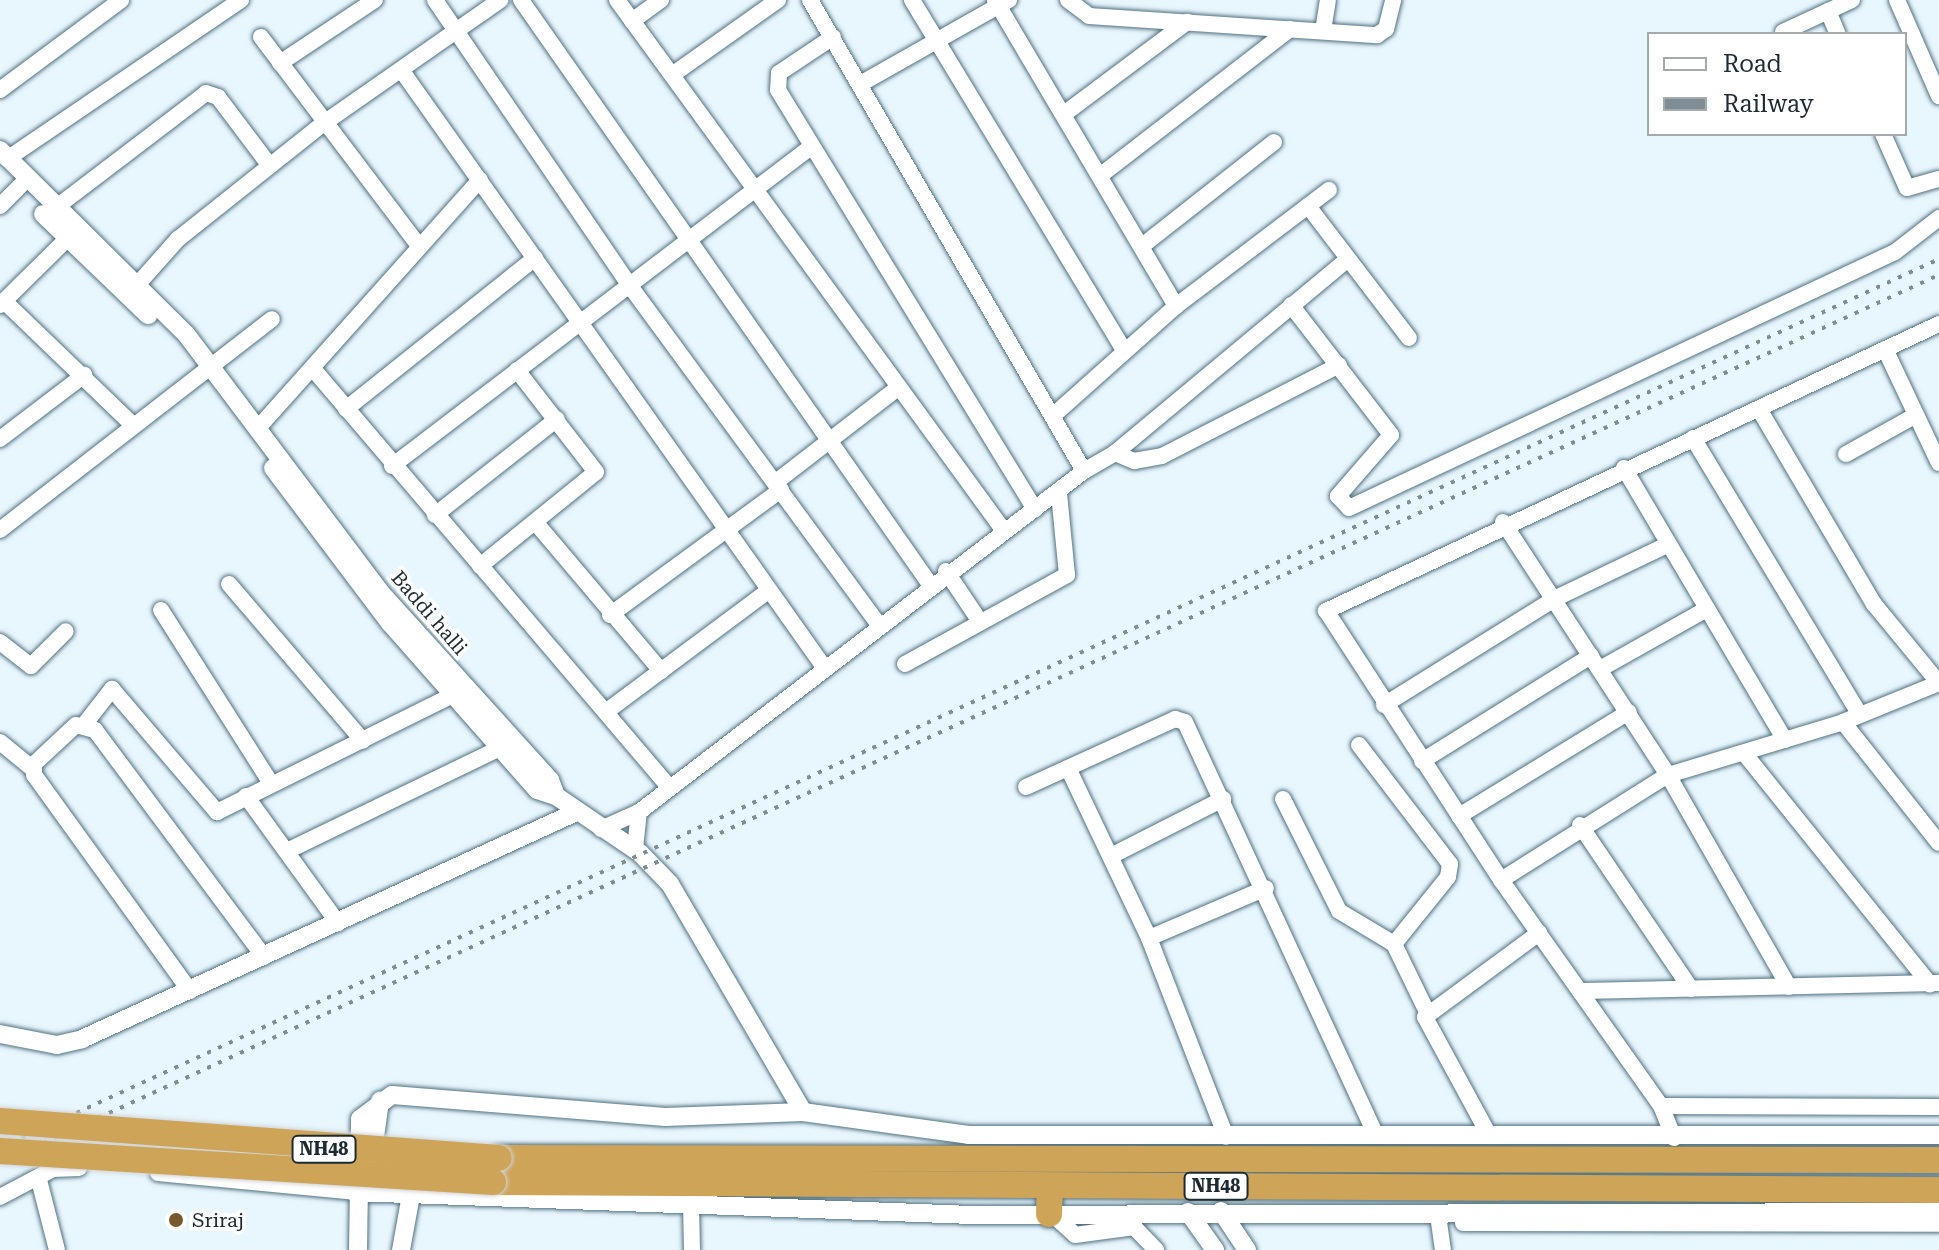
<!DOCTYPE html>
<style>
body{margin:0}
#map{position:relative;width:1939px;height:1250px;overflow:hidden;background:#e8f6fd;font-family:"Roboto Serif",serif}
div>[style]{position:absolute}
.roads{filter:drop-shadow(0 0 2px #507180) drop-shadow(0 0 2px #507180)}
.minor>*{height:16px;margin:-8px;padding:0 8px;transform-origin:8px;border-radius:8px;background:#fff}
.tertiary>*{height:18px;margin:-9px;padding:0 9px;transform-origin:9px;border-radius:9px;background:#fff}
.trunk>*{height:26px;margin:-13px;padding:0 13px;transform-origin:13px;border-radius:13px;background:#cea458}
.rail>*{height:4px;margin-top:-2px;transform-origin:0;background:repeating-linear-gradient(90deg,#7f8d94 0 4px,transparent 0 12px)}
.bridges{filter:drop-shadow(0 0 2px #d2d4d6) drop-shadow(0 0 2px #d2d4d6)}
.trunk-bridge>*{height:26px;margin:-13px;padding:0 13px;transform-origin:13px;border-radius:13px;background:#cea458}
.dots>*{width:22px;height:22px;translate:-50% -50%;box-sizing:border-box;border:4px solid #fff;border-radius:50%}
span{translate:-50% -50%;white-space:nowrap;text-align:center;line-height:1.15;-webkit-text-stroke:7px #fff;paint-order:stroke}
.shield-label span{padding:2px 6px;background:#fff;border:2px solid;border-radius:6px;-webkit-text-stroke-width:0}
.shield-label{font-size:18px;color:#1d2a31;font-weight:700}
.street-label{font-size:20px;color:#1d2a31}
.poi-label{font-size:20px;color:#1d2a31}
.left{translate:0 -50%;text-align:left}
.legend{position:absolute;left:1647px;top:32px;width:260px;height:104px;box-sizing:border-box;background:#fff;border:2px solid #a5aaad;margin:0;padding:10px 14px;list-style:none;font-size:24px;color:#1d2a31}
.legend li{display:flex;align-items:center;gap:16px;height:40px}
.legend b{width:40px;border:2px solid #a5aaad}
</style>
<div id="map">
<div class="roads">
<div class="minor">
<div style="left:435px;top:0;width:346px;rotate:55.7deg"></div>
<div style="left:630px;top:286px;width:418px;rotate:53.7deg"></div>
<div style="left:521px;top:0;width:712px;rotate:55.01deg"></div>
<div style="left:617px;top:0;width:657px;rotate:53.91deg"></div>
<div style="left:912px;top:0;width:409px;rotate:58.8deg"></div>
<div style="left:995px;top:0;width:356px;rotate:59.4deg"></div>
<div style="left:1068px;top:0;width:26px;rotate:37deg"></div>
<div style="left:1089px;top:16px;width:289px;rotate:3.8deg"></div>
<div style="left:1377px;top:35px;width:11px;rotate:-34deg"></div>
<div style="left:1386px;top:29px;width:30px;rotate:-76deg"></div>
<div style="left:1897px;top:0;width:105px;rotate:66.4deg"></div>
<div style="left:1828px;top:11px;width:25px;rotate:67deg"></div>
<div style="left:632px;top:21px;width:36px;rotate:-36deg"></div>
<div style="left:1323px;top:31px;width:31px;rotate:-81deg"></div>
<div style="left:1783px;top:32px;width:76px;rotate:-24.9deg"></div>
<div style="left:261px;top:37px;width:262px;rotate:52.9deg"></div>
<div style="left:833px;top:37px;width:65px;rotate:146.3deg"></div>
<div style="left:779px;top:73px;width:17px;rotate:93deg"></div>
<div style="left:778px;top:90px;width:492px;rotate:58.5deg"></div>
<div style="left:280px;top:63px;width:114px;rotate:-33.6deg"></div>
<div style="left:402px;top:71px;width:730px;rotate:54.7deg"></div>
<div style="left:672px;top:75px;width:130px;rotate:-35.3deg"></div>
<div style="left:862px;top:83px;width:169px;rotate:-29.5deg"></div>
<div style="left:0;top:90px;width:151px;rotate:-36.6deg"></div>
<div style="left:1064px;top:114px;width:154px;rotate:-36.8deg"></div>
<div style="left:1883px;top:134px;width:59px;rotate:66deg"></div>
<div style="left:1907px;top:188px;width:33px;rotate:-16deg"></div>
<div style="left:7px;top:159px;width:283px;rotate:-34.2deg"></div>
<div style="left:1101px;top:175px;width:239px;rotate:-37.7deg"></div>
<div style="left:0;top:206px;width:37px;rotate:-45deg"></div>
<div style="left:1308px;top:206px;width:166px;rotate:52.6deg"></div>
<div style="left:54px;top:209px;width:191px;rotate:-37.3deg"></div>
<div style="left:206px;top:93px;width:13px;rotate:18deg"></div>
<div style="left:218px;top:97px;width:86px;rotate:53deg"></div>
<div style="left:1142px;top:246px;width:168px;rotate:-38.2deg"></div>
<div style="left:130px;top:293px;width:72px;rotate:-48.4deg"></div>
<div style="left:178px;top:239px;width:186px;rotate:-38.5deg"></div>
<div style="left:324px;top:123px;width:215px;rotate:-34.9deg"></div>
<div style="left:4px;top:301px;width:179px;rotate:43.9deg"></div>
<div style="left:0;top:305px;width:94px;rotate:-44.6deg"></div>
<div style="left:1291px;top:305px;width:164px;rotate:52.4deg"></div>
<div style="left:1391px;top:435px;width:81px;rotate:131deg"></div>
<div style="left:1338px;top:496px;width:16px;rotate:47deg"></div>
<div style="left:1349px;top:508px;width:603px;rotate:-25.12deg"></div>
<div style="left:1895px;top:252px;width:56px;rotate:-37.7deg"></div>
<div style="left:1885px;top:349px;width:126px;rotate:64.7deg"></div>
<div style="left:314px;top:370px;width:549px;rotate:49.58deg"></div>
<div style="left:346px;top:409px;width:242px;rotate:-38.6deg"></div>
<div style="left:1759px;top:409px;width:226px;rotate:59.5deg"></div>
<div style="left:1874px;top:604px;width:102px;rotate:50.6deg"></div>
<div style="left:1056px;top:413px;width:161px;rotate:-41.7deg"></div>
<div style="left:1176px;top:306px;width:192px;rotate:-37.2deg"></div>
<div style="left:258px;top:428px;width:333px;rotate:-48.2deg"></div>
<div style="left:1693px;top:438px;width:323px;rotate:58.9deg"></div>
<div style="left:0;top:439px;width:106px;rotate:-37.3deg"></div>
<div style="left:1115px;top:453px;width:21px;rotate:23deg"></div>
<div style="left:1134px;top:461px;width:28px;rotate:-10deg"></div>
<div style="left:1162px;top:456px;width:199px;rotate:-27.2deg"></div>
<div style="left:1846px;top:454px;width:80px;rotate:-29.1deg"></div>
<div style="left:392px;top:466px;width:528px;rotate:-37.3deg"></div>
<div style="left:1624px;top:468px;width:316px;rotate:59.4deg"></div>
<div style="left:1084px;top:471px;width:36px;rotate:-30deg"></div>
<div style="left:1115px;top:453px;width:303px;rotate:-39.8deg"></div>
<div style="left:776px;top:482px;width:155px;rotate:-37.7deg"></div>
<div style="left:435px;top:515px;width:155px;rotate:-38.2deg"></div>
<div style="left:1503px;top:522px;width:302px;rotate:56.9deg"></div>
<div style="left:1668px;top:775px;width:244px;rotate:60.3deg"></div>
<div style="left:536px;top:523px;width:194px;rotate:49.8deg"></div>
<div style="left:0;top:530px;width:344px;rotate:-37.8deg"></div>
<div style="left:480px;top:566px;width:149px;rotate:-39deg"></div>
<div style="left:596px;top:472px;width:129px;rotate:-127.8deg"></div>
<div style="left:946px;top:571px;width:59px;rotate:56deg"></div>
<div style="left:229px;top:584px;width:206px;rotate:49.5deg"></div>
<div style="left:161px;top:610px;width:204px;rotate:57.6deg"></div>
<div style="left:610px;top:615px;width:212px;rotate:-36.2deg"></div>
<div style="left:0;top:642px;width:39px;rotate:38deg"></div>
<div style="left:31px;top:666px;width:49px;rotate:-45deg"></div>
<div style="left:905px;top:664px;width:185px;rotate:-28.8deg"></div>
<div style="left:1067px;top:575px;width:82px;rotate:-95.6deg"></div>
<div style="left:1600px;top:669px;width:123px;rotate:-29.3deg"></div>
<div style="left:1384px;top:705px;width:200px;rotate:-31.9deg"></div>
<div style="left:1554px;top:599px;width:127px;rotate:-25.6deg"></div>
<div style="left:607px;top:711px;width:201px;rotate:-36.7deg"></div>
<div style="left:1843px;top:722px;width:154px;rotate:51.6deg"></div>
<div style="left:84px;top:725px;width:46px;rotate:-52.1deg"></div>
<div style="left:112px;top:689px;width:162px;rotate:49.5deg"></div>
<div style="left:217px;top:812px;width:263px;rotate:-26.4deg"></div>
<div style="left:0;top:742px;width:43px;rotate:39.3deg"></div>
<div style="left:1359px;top:745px;width:150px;rotate:52.6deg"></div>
<div style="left:1450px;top:864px;width:13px;rotate:99deg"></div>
<div style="left:1448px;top:877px;width:86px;rotate:128.9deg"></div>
<div style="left:1394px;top:944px;width:76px;rotate:64.1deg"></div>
<div style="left:1744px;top:753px;width:297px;rotate:51.2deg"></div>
<div style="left:1422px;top:761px;width:199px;rotate:-31.9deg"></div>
<div style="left:1068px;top:768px;width:188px;rotate:64.5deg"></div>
<div style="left:1149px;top:938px;width:213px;rotate:68.8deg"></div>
<div style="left:1026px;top:787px;width:164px;rotate:-24.5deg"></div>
<div style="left:1175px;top:719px;width:10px;rotate:17deg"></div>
<div style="left:1185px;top:722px;width:454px;rotate:65.2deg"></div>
<div style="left:246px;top:796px;width:157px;rotate:54.1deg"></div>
<div style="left:1283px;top:799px;width:125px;rotate:63.4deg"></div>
<div style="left:1339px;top:911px;width:64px;rotate:31deg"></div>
<div style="left:1459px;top:816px;width:199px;rotate:-31.5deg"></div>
<div style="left:1580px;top:825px;width:198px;rotate:55.9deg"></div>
<div style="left:601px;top:829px;width:42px;rotate:-24.1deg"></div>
<div style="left:639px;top:812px;width:561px;rotate:-37.46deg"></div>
<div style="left:1084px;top:471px;width:545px;rotate:-120.19deg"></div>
<div style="left:635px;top:849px;width:37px;rotate:-84deg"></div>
<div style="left:287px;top:851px;width:237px;rotate:-25.8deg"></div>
<div style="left:1111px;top:856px;width:126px;rotate:-27deg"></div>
<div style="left:1501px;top:880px;width:197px;rotate:-32.2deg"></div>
<div style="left:1668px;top:775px;width:183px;rotate:-16.8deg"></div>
<div style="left:1843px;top:722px;width:104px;rotate:-22.1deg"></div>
<div style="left:1149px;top:938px;width:127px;rotate:-23.1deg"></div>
<div style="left:190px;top:991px;width:266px;rotate:-125.8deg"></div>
<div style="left:34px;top:775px;width:11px;rotate:-90deg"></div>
<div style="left:34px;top:764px;width:57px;rotate:-42.9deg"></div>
<div style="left:76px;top:725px;width:20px;rotate:15deg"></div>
<div style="left:95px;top:730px;width:283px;rotate:53.3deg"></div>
<div style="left:1581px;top:991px;width:358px;rotate:-1.3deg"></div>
<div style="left:1661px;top:1106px;width:278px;rotate:0.2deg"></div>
<div style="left:1489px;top:1135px;width:134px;rotate:-118.5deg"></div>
<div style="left:1425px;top:1017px;width:142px;rotate:-36.4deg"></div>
<div style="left:1674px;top:1138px;width:35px;rotate:-112deg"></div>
<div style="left:1661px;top:1106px;width:277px;rotate:-125.3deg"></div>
<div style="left:1501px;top:880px;width:321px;rotate:-123deg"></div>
<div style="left:1326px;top:611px;width:677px;rotate:-25.09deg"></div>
<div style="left:158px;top:1173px;width:197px;rotate:5.5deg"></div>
<div style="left:39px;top:1180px;width:72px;rotate:75.6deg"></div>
<div style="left:0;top:1197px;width:60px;rotate:-27.8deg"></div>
<div style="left:53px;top:1169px;width:26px;rotate:-2deg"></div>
<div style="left:691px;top:1206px;width:44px;rotate:88.7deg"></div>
<div style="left:1052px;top:1214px;width:31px;rotate:42deg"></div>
<div style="left:1075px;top:1235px;width:60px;rotate:-7.7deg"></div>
<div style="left:1134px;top:1227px;width:32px;rotate:46deg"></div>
<div style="left:1438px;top:1215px;width:35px;rotate:82deg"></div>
<div style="left:1463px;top:1223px;width:476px;rotate:0.1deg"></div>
</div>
<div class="tertiary">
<div style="left:0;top:150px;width:262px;rotate:44.7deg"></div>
<div style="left:186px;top:334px;width:326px;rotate:53deg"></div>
<div style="left:382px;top:594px;width:251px;rotate:47.9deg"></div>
<div style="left:550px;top:780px;width:17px;rotate:69deg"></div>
<div style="left:556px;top:796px;width:102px;rotate:34.2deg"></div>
<div style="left:640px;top:853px;width:43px;rotate:45.9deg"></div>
<div style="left:670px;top:884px;width:264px;rotate:59.7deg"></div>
<div style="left:43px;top:214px;width:146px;rotate:43.9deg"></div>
<div style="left:273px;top:468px;width:194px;rotate:53deg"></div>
<div style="left:390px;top:623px;width:222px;rotate:48.6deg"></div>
<div style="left:537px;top:790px;width:20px;rotate:18deg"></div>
<div style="left:0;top:1034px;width:58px;rotate:10.9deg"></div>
<div style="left:57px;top:1045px;width:26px;rotate:-13deg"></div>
<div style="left:82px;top:1039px;width:541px;rotate:-24.67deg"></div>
<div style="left:372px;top:1158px;width:58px;rotate:-82deg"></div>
<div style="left:354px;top:1192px;width:617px;rotate:2.13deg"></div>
<div style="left:971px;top:1215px;width:968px;rotate:-0.18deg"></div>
<div style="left:1221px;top:1211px;width:47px;rotate:56.3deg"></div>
<div style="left:1188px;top:1212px;width:47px;rotate:54.6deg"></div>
<div style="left:358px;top:1250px;width:131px;rotate:-89.1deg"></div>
<div style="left:360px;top:1119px;width:40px;rotate:-37deg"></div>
<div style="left:392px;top:1095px;width:274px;rotate:4.6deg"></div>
<div style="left:665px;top:1117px;width:138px;rotate:-2.1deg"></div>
<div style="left:803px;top:1112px;width:167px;rotate:7.9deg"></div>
<div style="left:968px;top:1135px;width:971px"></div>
<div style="left:401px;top:1250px;width:56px;rotate:-79.7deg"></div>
</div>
<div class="trunk">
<div style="left:499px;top:1158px;width:1440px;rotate:0.08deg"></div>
<div style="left:493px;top:1182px;width:1446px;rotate:0.32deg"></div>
<div style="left:1049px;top:1214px;width:28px;rotate:-88deg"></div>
</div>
</div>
<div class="rail">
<div style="left:0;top:1148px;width:2133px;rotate:-24.63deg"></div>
<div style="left:0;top:1163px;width:2133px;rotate:-24.61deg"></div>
</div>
<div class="bridges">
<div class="trunk-bridge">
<div style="left:0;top:1121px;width:500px;rotate:4.24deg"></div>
<div style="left:0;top:1151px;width:494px;rotate:3.6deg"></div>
</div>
</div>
<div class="dots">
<div style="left:176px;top:1220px;background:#765a2d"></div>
</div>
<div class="shield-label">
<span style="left:324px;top:1149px">NH48</span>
<span style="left:1216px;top:1186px">NH48</span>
</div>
<div class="street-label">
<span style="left:429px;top:613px;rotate:49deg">Baddi halli</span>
</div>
<div class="poi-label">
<span class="left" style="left:192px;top:1220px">Sriraj</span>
</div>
<ul class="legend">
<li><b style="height:10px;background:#fff"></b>Road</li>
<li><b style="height:10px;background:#7f8d94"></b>Railway</li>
</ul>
</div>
